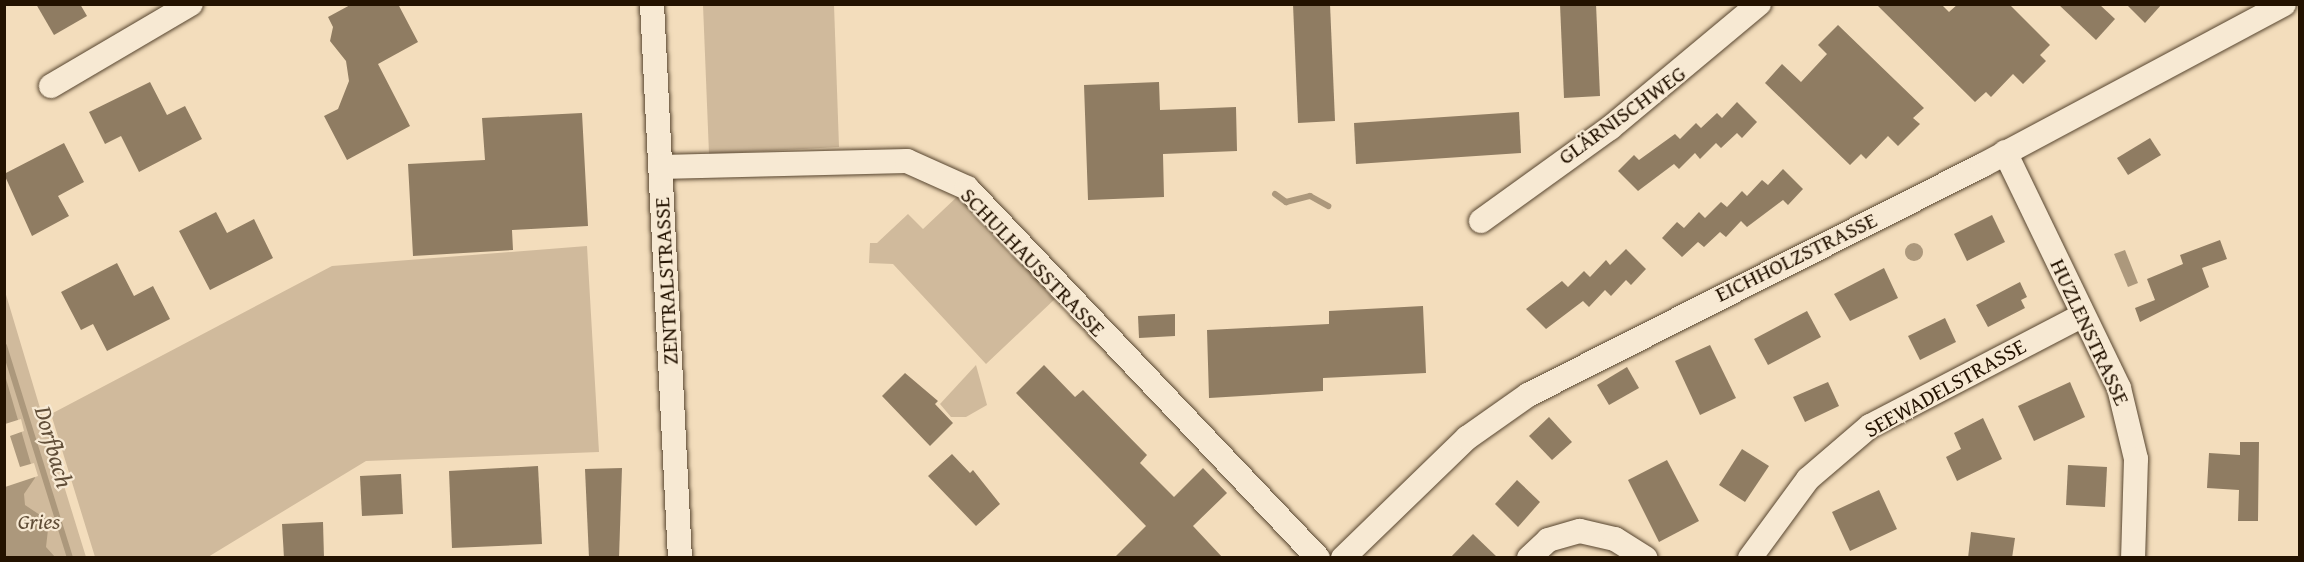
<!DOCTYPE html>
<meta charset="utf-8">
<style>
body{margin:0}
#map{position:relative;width:2304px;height:562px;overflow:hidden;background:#f3ddbc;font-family:"Gentium Book Plus",serif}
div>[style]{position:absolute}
.green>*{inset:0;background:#d0ba9c}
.water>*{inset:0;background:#ac987c}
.round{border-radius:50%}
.pier>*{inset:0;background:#f3ddbc}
.stream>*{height:6px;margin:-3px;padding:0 3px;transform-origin:3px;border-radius:3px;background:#ac987c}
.building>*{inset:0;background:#8f7c62}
.roads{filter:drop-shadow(0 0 2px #57452f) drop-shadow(0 0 2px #57452f)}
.minor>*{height:24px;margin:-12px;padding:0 12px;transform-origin:12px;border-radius:12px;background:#f7e9d3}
span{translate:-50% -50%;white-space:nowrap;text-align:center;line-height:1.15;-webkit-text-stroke:4.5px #f7e9d3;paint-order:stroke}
.street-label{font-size:22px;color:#231200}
.park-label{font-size:22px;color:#604d37;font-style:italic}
.water-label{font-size:24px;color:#614e38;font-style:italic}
.frame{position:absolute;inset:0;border:6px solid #231200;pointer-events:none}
</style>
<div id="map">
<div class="green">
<div style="clip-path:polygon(703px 5px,834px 5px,839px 147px,709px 154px)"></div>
<div style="clip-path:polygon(960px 194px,1057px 297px,986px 364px,893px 264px,869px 263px,870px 243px,877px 243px,908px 214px,923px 229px)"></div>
<div style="clip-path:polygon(587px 246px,599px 452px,366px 461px,208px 557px,95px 557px,51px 414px,332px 266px)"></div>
<div style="clip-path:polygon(4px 288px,43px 418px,86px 557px,5px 557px)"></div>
<div style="clip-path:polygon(976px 365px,987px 405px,966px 417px,951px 417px,940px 404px)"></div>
</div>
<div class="water">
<div class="round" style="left:1905px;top:243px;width:18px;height:18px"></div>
<div style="clip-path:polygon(2125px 250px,2138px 283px,2128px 287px,2114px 254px)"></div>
<div style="clip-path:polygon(4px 372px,35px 478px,24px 494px,25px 505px,49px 521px,46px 547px,55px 557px,5px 557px)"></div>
</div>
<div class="pier">
<div style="clip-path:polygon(21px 419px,24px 431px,10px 436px,20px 467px,34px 463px,38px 476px,5px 487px,5px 424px)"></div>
</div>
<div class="stream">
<div style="left:1275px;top:194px;width:14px;rotate:36deg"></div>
<div style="left:1286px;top:202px;width:25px;rotate:-14deg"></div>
<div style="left:1310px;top:196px;width:21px;rotate:29deg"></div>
<div style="left:4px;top:346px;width:222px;rotate:72.7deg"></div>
</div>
<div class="building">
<div style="clip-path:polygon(36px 4px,80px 4px,87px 16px,54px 35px)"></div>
<div style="clip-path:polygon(352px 4px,398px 4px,418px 42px,378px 64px,410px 126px,347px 160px,324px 116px,338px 109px,349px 81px,346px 61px,330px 41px,333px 27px,328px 17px)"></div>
<div style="clip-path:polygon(1293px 4px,1330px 4px,1335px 121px,1298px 123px)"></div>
<div style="clip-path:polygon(1560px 4px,1596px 4px,1600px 96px,1564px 98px)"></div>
<div style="clip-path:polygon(1876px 4px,1941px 4px,1949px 12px,1958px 4px,2009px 4px,2050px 45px,2040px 55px,2046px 61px,2023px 84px,2013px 74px,1991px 97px,1986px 92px,1975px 102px)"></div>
<div style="clip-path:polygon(2058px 4px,2099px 4px,2115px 19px,2096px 40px)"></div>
<div style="clip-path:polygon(2126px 4px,2162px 4px,2145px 23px)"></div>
<div style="clip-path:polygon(1838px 25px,1924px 108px,1913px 118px,1920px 124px,1898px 146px,1888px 136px,1866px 159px,1861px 154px,1850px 165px,1765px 83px,1782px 64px,1801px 82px,1827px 54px,1818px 45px)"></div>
<div style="clip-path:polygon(150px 82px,167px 115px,185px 106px,202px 139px,139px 172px,121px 136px,105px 144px,89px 112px)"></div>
<div style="clip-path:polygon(1159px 82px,1160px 110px,1236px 107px,1237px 151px,1163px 154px,1164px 197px,1088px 200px,1084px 85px)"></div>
<div style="clip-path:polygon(1737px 102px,1757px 122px,1742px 138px,1737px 133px,1721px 148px,1716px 143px,1700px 159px,1695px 153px,1679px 169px,1674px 164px,1638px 191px,1618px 171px,1634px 155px,1639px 160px,1675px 134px,1680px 139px,1696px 123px,1701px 128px,1717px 113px,1722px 118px)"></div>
<div style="clip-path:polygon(1519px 112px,1521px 153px,1356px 164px,1354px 123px)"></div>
<div style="clip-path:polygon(582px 113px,588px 226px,512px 230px,513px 250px,413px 256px,408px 164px,485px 160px,482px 118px)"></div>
<div style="clip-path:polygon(2150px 138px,2161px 155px,2128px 175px,2117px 158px)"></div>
<div style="clip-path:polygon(64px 143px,84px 182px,58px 196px,69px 216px,32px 236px,4px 174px)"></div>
<div style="clip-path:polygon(1783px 169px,1803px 189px,1788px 205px,1783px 200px,1747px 227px,1741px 221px,1726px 237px,1720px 232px,1704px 247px,1698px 242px,1682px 257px,1662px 238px,1677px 222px,1684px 228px,1699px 212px,1705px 218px,1721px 202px,1727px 207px,1742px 191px,1747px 196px,1762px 180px,1768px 185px)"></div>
<div style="clip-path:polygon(216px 212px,227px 233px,254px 219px,273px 258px,210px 290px,179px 231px)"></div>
<div style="clip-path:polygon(1992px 215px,2005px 242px,1967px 261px,1954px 234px)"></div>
<div style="clip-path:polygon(2220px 240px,2227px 259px,2202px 268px,2209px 287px,2140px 322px,2135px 308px,2155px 300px,2147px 279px,2183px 264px,2180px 255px)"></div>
<div style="clip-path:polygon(1626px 249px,1646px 269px,1631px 285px,1626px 280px,1611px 296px,1605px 290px,1589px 307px,1583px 301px,1546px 329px,1526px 309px,1562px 281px,1568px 287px,1584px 271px,1590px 277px,1606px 260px,1610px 265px)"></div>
<div style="clip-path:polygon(117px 263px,134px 296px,153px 286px,170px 319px,107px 351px,93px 324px,81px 330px,61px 292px)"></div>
<div style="clip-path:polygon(1884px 268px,1898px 298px,1850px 321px,1834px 294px)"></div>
<div style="clip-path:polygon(2020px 282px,2027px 297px,2021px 300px,2025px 308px,1988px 327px,1976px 305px)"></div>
<div style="clip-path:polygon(1423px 306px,1426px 373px,1323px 378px,1323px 391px,1209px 398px,1207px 330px,1329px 324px,1329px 311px)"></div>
<div style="clip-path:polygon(1807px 311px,1821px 337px,1768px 365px,1754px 339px)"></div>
<div style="clip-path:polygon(1175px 314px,1175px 336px,1139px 338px,1138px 316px)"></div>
<div style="clip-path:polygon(1945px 318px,1956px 342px,1920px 360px,1908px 336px)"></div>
<div style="clip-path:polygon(1710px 345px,1736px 398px,1700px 415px,1675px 361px)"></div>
<div style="clip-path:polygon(1044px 365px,1075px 397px,1083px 390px,1147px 455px,1140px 463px,1174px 497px,1203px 468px,1227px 493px,1193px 526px,1223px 558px,1114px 558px,1146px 526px,1016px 393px)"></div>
<div style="clip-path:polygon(1627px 367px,1639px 388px,1609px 405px,1597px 385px)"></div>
<div style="clip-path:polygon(905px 373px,938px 401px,935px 404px,953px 423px,930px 446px,882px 396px)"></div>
<div style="clip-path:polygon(1828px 382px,1839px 406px,1805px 422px,1793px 397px)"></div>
<div style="clip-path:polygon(2070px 382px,2085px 417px,2034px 441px,2018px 406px)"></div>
<div style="clip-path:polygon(1549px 417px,1572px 442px,1552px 460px,1529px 436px)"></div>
<div style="clip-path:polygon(1983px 418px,2002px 459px,1957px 481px,1946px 457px,1961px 449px,1954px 433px)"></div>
<div style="clip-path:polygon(2240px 442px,2259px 442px,2258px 521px,2238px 521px,2239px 490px,2207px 488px,2209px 453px,2240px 455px)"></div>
<div style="clip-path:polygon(1742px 449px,1769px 466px,1745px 502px,1719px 485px)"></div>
<div style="clip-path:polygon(952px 454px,970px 473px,973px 470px,1000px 504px,976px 526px,928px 476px)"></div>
<div style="clip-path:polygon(1667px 460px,1699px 521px,1659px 542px,1628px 480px)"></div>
<div style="clip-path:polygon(2068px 465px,2107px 467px,2105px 507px,2066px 505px)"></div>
<div style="clip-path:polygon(538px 466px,542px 544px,452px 548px,449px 471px)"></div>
<div style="clip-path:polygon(622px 468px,619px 558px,589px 558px,585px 469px)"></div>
<div style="clip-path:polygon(401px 474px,403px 514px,362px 516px,360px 476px)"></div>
<div style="clip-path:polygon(1517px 480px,1540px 502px,1518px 527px,1495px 504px)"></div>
<div style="clip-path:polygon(1879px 490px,1897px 529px,1850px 551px,1832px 512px)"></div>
<div style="clip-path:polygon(323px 522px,324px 558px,284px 558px,282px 524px)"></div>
<div style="clip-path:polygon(1971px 532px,2015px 538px,2012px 558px,1968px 558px)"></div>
<div style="clip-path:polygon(1473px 534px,1498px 558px,1450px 558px)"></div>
</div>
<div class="roads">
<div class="minor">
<div style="left:652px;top:4px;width:555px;rotate:87.11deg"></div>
<div style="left:51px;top:86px;width:162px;rotate:-30.4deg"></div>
<div style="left:2005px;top:152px;width:262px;rotate:64.2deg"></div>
<div style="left:2119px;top:388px;width:73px;rotate:76.5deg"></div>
<div style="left:2136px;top:459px;width:99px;rotate:91.7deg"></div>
<div style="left:660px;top:167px;width:247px;rotate:-1.4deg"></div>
<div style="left:907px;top:161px;width:66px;rotate:24.2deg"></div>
<div style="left:967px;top:188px;width:510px;rotate:46.51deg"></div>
<div style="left:1481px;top:221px;width:159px;rotate:-35.8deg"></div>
<div style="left:1610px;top:128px;width:194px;rotate:-39.8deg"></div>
<div style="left:1343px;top:558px;width:173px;rotate:-44.1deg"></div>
<div style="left:1467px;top:438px;width:75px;rotate:-35.2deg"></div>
<div style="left:1528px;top:395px;width:510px;rotate:-26.82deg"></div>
<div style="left:1983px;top:165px;width:341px;rotate:-28.1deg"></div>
<div style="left:1529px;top:558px;width:26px;rotate:-43deg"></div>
<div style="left:1548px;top:540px;width:33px;rotate:-16deg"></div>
<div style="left:1580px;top:531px;width:36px;rotate:13deg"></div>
<div style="left:1615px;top:539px;width:36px;rotate:32deg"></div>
<div style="left:1750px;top:558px;width:98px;rotate:-53.7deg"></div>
<div style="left:1808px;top:479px;width:82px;rotate:-40.5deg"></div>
<div style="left:1870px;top:426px;width:240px;rotate:-27.5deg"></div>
</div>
</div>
<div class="street-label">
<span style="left:1622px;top:115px;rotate:-36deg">GLÄRNISCHWEG</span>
<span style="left:1796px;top:257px;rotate:-26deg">EICHHOLZSTRASSE</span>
<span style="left:1033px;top:262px;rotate:46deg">SCHULHAUSSTRASSE</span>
<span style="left:666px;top:281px;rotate:-93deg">ZENTRALSTRASSE</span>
<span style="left:2090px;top:332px;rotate:65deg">HUZLENSTRASSE</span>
<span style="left:1945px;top:388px;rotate:-29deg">SEEWADELSTRASSE</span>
</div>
<div class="park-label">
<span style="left:39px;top:522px">Gries</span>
</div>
<div class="water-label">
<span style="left:54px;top:447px;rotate:74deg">Dorfbach</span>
</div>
<div class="frame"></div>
</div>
